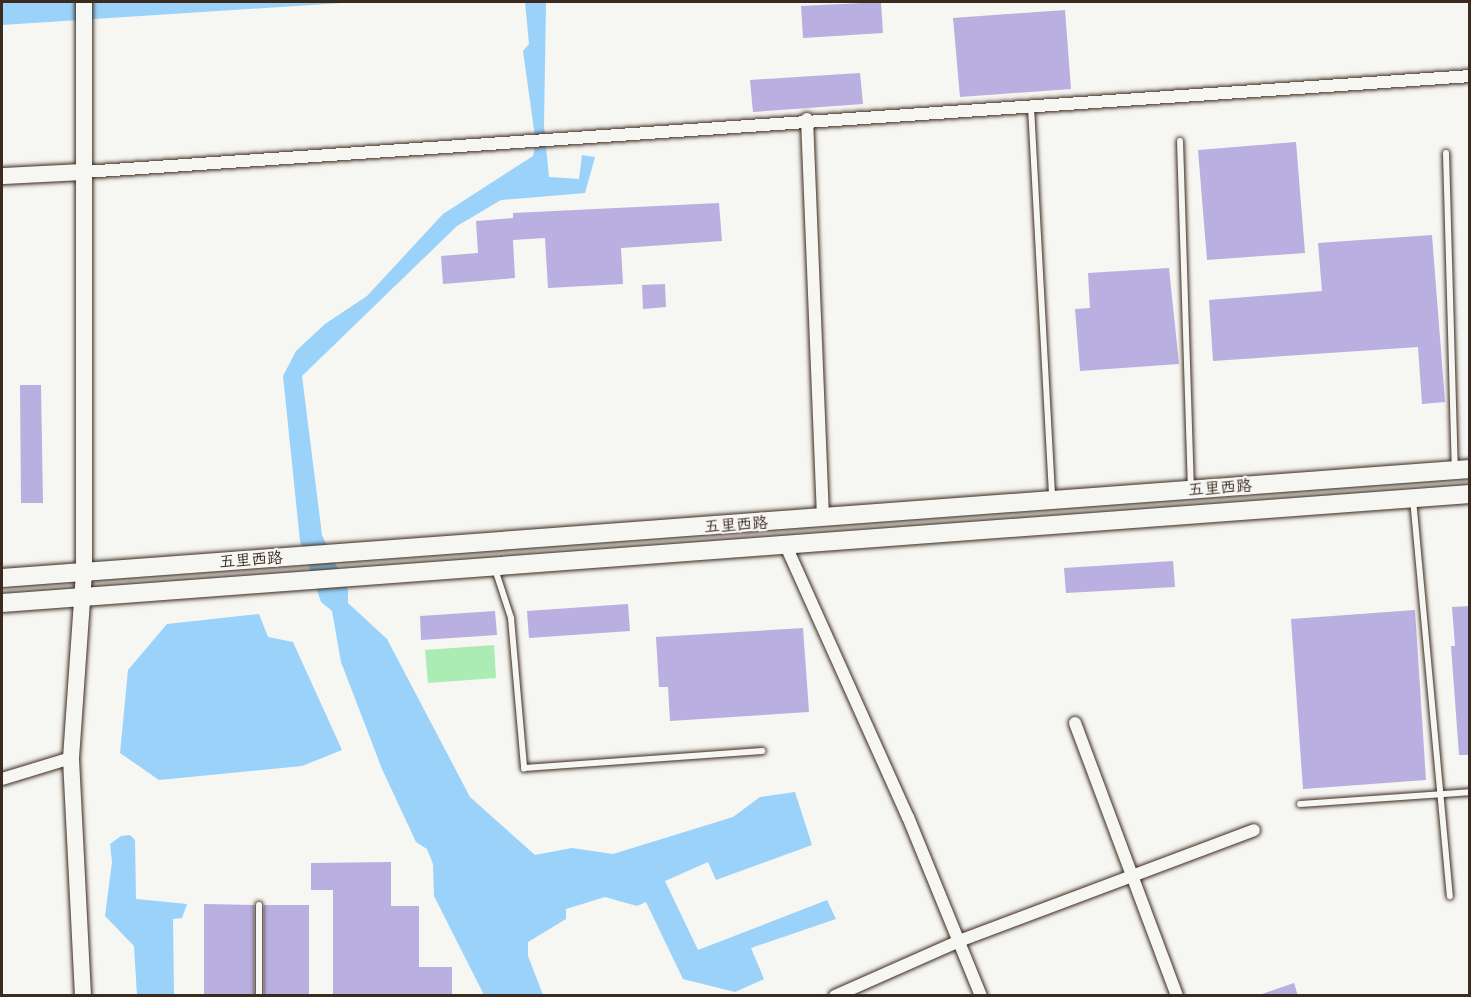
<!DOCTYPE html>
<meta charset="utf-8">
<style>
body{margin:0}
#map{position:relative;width:1471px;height:997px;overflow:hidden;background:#f6f6f2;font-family:Delius,"LXGW WenKai TC",sans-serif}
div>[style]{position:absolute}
.green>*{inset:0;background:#abecb5}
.water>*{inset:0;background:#9ad2fa}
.building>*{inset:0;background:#b9afe0}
.roads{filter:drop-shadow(0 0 2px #3b2a1e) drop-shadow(0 0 2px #3b2a1e)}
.lane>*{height:6px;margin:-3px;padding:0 3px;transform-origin:3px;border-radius:3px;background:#f6f6f2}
.street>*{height:12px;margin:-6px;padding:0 6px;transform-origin:6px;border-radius:6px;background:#f6f6f2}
.secondary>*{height:16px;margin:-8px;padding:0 8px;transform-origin:8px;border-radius:8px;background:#f6f6f2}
.primary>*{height:18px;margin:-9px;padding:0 9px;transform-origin:9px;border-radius:9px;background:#f6f6f2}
span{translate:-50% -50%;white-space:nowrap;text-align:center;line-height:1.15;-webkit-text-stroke:4.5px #f6f6f2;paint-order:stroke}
.street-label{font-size:16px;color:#3b2a1e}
.frame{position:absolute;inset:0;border:3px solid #3b2a1e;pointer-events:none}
</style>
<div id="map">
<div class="green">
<div style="clip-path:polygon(494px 645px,496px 678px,428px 683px,425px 650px)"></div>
</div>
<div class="water">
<div style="clip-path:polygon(2px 2px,358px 2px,2px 25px)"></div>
<div style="clip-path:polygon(525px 2px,546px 2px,544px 126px,549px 177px,579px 179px,582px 155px,595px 157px,585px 193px,501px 200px,457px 226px,302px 376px,322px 535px,348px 590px,348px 603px,387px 639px,470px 797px,535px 855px,572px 848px,613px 854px,733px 817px,760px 797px,795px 792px,812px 845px,716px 880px,708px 862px,665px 881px,698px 950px,827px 900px,836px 919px,751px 948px,764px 979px,735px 992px,683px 979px,646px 902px,637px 906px,605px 897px,566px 909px,566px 919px,528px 942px,528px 956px,543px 995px,484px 995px,434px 896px,433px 864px,427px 849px,416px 842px,382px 769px,341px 662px,332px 611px,321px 602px,300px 541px,283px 376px,296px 351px,325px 324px,367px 296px,443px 214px,533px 156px,536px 144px,523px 51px,529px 44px)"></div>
<div style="clip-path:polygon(259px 614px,268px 637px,293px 642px,342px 750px,302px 766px,159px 780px,120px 753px,128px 670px,167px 624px)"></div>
<div style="clip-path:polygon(130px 835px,135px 840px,136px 899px,187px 904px,182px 918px,173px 919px,174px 995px,137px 995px,134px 946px,105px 916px,112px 862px,110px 844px,121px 836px)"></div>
</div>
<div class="building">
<div style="clip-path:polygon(881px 2px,883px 33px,803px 38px,801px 6px)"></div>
<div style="clip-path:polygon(1065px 10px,1071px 89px,960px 97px,953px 18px)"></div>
<div style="clip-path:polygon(860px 73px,863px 104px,753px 112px,750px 80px)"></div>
<div style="clip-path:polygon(1296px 142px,1305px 253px,1207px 260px,1198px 150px)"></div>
<div style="clip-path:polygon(719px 203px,722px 241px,621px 248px,623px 284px,548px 288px,545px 238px,513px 240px,515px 278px,443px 284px,441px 256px,478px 253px,476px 221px,513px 218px,513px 213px)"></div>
<div style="clip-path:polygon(1432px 235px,1445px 402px,1422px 404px,1418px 347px,1213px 361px,1209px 300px,1322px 291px,1318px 243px)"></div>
<div style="clip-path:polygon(1169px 268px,1179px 364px,1080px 371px,1075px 309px,1090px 308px,1088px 273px)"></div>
<div style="clip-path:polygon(665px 284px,666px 307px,643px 309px,642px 285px)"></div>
<div style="clip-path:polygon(20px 385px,41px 385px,43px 503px,21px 503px)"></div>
<div style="clip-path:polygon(1173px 561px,1175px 587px,1066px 593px,1064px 568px)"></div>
<div style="clip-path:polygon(628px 604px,630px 631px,529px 638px,527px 611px)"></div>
<div style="clip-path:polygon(1470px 606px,1470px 755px,1459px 755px,1451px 646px,1455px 646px,1452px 607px)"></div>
<div style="clip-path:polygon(1415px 610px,1426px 780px,1303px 789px,1291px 619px)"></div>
<div style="clip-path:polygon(495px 611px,497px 635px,421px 640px,420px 616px)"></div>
<div style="clip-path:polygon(803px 628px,809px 712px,670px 721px,668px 687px,659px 687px,656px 637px)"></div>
<div style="clip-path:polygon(391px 862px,391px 906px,419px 906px,419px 967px,452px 967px,452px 996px,333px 996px,333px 890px,311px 890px,311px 863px)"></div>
<div style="clip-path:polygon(204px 904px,254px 905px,254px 996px,204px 996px)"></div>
<div style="clip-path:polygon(264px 905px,309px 905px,309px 996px,264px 996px)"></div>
<div style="clip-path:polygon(1294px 983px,1298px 996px,1262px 996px,1262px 994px)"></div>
</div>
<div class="roads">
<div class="lane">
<div style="left:1031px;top:107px;width:393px;rotate:86.9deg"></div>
<div style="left:1180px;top:141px;width:347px;rotate:88.2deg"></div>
<div style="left:1446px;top:153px;width:314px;rotate:88.4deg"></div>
<div style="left:1413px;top:499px;width:399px;rotate:84.7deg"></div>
<div style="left:495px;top:569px;width:52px;rotate:71.9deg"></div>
<div style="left:511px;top:618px;width:151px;rotate:85deg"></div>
<div style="left:524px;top:768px;width:239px;rotate:-4.1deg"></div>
<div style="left:1300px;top:804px;width:170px;rotate:-4deg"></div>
<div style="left:259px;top:905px;width:91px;rotate:90deg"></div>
</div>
<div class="street">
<div style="left:807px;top:119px;width:398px;rotate:87.7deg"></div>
<div style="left:84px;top:172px;width:1389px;rotate:-3.96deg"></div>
<div style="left:786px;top:546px;width:297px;rotate:65.8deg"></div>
<div style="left:908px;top:817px;width:193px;rotate:67.8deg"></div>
<div style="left:1075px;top:723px;width:291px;rotate:69.5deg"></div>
<div style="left:2px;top:779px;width:72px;rotate:-16.9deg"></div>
<div style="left:835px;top:996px;width:136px;rotate:-23.9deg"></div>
<div style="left:959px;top:941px;width:315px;rotate:-20.6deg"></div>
</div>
<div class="secondary">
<div style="left:2px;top:176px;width:82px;rotate:-2.8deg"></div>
<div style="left:83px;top:996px;width:238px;rotate:-92.9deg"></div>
<div style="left:71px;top:758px;width:187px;rotate:-86deg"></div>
<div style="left:84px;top:571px;width:569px;rotate:-90deg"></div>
</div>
<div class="primary">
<div style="left:2px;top:578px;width:1472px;rotate:-4.25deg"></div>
<div style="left:2px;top:603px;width:1472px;rotate:-4.25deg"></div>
</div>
</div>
<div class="street-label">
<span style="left:1220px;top:487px;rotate:-4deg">五里西路</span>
<span style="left:736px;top:524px;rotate:-4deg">五里西路</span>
<span style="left:251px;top:559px;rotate:-4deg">五里西路</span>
</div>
<div class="frame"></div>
</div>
